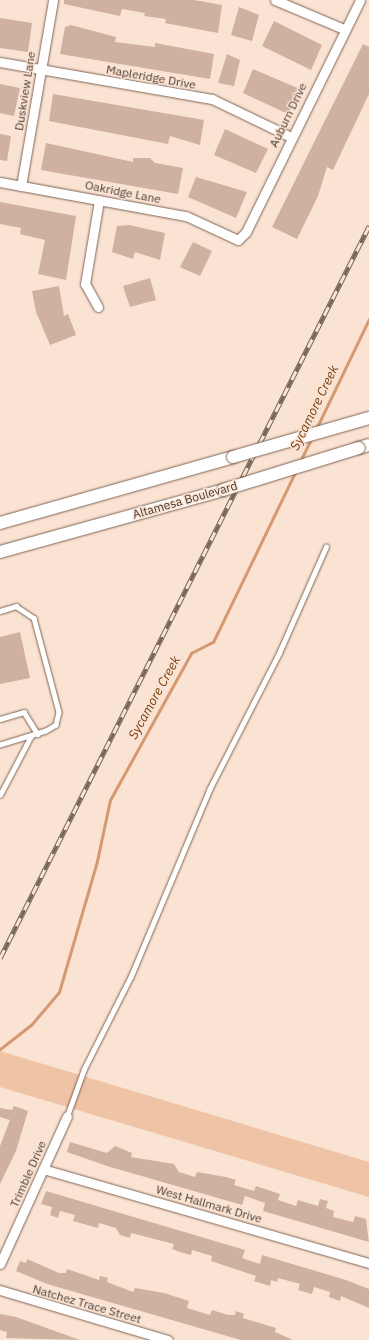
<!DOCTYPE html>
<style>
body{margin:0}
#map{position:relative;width:369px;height:1340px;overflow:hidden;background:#fbe3d3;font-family:"IBM Plex Sans",sans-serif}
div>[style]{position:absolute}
.green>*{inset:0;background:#efc3a6}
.stream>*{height:3px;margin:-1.5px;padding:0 1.5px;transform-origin:1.5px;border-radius:1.5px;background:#d49971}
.building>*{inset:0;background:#ceb19e}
.roads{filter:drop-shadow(0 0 1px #7e6453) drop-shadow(0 0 1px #7e6453)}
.lane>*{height:4.5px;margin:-2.25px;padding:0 2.25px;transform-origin:2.25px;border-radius:2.25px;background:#fff}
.street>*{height:9px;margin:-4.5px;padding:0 4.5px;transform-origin:4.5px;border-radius:4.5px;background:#fff}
.secondary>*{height:12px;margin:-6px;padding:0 6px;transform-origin:6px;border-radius:6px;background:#fff}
.rail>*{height:4.5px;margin-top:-2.25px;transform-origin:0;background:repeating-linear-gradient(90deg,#fbe3d3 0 9px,#75665c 0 18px);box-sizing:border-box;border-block:1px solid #75665c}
.bridges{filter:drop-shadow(0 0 1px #7e6453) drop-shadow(0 0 1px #7e6453)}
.secondary-bridge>*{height:12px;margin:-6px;padding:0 6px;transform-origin:6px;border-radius:6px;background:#fff}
span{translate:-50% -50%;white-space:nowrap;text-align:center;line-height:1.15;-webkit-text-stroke:3px #fbe3d3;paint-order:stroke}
.street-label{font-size:12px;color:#463a32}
.water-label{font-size:13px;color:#763f12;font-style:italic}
</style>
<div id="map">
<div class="green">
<div style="clip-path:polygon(0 1051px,369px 1162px,369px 1197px,0 1087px)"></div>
</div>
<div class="stream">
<div style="left:316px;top:429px;width:122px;rotate:-64.3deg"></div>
<div style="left:299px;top:463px;width:28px;rotate:-63deg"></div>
<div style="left:0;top:1049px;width:39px;rotate:-38deg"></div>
<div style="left:31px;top:1025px;width:43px;rotate:-49.7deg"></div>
<div style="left:59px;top:992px;width:136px;rotate:-73.8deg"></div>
<div style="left:97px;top:861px;width:62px;rotate:-78deg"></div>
<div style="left:110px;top:800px;width:168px;rotate:-61.1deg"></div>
<div style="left:191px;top:653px;width:25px;rotate:-27deg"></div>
<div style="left:213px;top:642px;width:189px;rotate:-64.2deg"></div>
</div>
<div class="building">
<div style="clip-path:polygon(64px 0,194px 0,222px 5px,218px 33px,165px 23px,166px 19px,144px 16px,145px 13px,122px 9px,120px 16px,64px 4px)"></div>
<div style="clip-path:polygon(239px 7px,259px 15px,252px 41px,231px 35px)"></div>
<div style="clip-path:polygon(0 18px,32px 23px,28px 52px,0 48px)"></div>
<div style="clip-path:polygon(274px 21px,322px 45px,311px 70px,262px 46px)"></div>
<div style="clip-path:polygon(71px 25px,116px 37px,115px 42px,155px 47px,155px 43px,214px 54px,210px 79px,60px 54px,65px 27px)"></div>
<div style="clip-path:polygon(363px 44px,369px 47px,369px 94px,333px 170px,327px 167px,318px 196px,297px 239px,272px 227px)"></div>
<div style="clip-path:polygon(227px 54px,240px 60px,234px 86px,218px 83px)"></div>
<div style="clip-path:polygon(253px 69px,300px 89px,288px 114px,243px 93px)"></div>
<div style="clip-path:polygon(0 84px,20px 88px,14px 116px,0 113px)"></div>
<div style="clip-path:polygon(53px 94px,204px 120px,200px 145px,170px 136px,168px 144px,49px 121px)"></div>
<div style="clip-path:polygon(225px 129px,268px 149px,256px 173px,214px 155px)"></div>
<div style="clip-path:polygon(0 134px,11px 136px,7px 161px,0 160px)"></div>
<div style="clip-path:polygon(46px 143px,133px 162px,133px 158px,150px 158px,155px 163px,183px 168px,178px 194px,41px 170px)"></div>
<div style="clip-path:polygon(196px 177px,247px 192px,236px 218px,188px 197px)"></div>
<div style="clip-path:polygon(0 202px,76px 216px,66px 280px,38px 274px,45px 240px,20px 234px,21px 228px,0 224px)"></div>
<div style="clip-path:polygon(129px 225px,165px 233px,160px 260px,135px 252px,133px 259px,112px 252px,117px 226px)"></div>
<div style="clip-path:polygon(193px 242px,212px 251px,200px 276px,180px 267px)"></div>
<div style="clip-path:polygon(150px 278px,156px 300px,130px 307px,123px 286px)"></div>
<div style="clip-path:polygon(59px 286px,64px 316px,68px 314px,76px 335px,50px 345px,36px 312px,32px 291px)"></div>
<div style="clip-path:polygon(20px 632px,30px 678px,0 684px,0 637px)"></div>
<div style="clip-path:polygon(14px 1106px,28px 1111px,16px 1151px,0 1184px,0 1146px,10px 1120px,0 1117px,0 1108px,12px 1110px)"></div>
<div style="clip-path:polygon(70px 1142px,107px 1153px,115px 1146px,132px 1153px,131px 1157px,174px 1164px,179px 1172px,195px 1177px,197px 1172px,226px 1177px,236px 1180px,234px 1185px,254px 1191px,256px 1186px,280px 1194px,278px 1200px,296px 1206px,298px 1200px,318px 1206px,320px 1199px,328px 1201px,326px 1208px,334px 1211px,333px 1217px,353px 1222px,355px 1216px,366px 1219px,369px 1242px,263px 1211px,265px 1203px,245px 1196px,242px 1205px,107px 1166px,67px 1152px)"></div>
<div style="clip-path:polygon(46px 1191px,245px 1250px,242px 1258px,260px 1264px,262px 1255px,346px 1280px,369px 1289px,369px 1308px,341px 1296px,340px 1301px,329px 1297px,330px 1292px,314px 1287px,312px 1294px,298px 1290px,300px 1284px,278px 1278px,277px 1282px,271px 1280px,270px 1286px,254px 1281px,256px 1276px,211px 1261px,212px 1256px,192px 1250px,191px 1255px,180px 1252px,172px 1249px,174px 1244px,131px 1233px,130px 1238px,120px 1235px,116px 1228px,99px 1223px,98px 1228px,73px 1221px,75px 1215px,60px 1211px,58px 1218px,50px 1215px,52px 1207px,41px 1204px)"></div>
<div style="clip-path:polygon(27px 1259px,59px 1273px,66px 1273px,67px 1269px,99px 1280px,100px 1276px,108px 1278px,107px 1282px,133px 1292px,135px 1288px,164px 1293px,189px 1301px,187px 1308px,210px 1315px,212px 1310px,228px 1315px,235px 1315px,236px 1311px,244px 1314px,243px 1318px,276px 1328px,275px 1332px,293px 1340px,241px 1340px,47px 1284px,16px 1271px,20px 1261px,26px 1263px)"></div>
<div style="clip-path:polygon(0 1314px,16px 1317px,80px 1340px,6px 1338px,7px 1332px,0 1330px)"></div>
</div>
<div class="roads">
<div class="lane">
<div style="left:0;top:611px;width:17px;rotate:-17deg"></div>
<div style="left:16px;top:606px;width:22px;rotate:34deg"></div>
<div style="left:34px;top:618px;width:97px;rotate:75.1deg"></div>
<div style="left:59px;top:712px;width:13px;rotate:103deg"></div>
<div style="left:56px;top:725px;width:12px;rotate:149deg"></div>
<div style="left:46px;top:731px;width:48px;rotate:163.1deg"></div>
<div style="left:0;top:719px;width:25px;rotate:-16deg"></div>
<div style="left:24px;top:712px;width:26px;rotate:58deg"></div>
<div style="left:0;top:795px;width:67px;rotate:-62.3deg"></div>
<div style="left:67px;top:1116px;width:50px;rotate:-70.1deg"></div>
<div style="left:84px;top:1069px;width:104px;rotate:-63.2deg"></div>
<div style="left:131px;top:976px;width:202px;rotate:-67.2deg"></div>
<div style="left:209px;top:790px;width:154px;rotate:-62.9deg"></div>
<div style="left:279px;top:653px;width:116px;rotate:-66.1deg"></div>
</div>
<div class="street">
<div style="left:275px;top:0;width:75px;rotate:22.8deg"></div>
<div style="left:0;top:62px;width:215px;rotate:9.9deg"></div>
<div style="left:212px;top:99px;width:88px;rotate:25.7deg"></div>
<div style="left:0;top:182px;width:189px;rotate:10.4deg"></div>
<div style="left:186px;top:216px;width:57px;rotate:24.8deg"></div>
<div style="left:238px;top:240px;width:11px;rotate:-45deg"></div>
<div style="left:246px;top:232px;width:258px;rotate:-63.8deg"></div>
<div style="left:21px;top:186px;width:189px;rotate:-80.2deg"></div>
<div style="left:98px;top:307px;width:26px;rotate:-119deg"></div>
<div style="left:85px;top:284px;width:85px;rotate:-80.5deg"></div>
<div style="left:43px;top:1169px;width:339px;rotate:16.1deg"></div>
<div style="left:0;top:1264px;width:162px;rotate:-65.6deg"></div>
<div style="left:0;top:1290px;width:175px;rotate:16.6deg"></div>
</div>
<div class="secondary">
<div style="left:359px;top:448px;width:10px;rotate:-17deg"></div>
<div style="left:0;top:523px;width:242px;rotate:-15.8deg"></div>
<div style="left:0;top:552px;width:231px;rotate:-15.5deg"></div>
</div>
</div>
<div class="rail">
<div style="left:0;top:958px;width:820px;rotate:-63.25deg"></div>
</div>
<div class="bridges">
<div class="secondary-bridge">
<div style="left:233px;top:457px;width:141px;rotate:-16deg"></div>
<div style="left:223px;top:490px;width:142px;rotate:-17.2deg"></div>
</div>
</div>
<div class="street-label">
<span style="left:151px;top:77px;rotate:10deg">Mapleridge Drive</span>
<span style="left:25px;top:91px;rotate:-81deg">Duskview Lane</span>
<span style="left:288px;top:115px;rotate:-64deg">Auburn Drive</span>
<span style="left:123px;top:192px;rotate:11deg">Oakridge Lane</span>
<span style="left:185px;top:500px;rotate:-16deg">Altamesa Boulevard</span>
<span style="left:28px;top:1174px;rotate:-66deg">Trimble Drive</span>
<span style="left:209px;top:1204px;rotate:16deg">West Hallmark Drive</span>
<span style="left:87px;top:1304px;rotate:16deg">Natchez Trace Street</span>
</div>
<div class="water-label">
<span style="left:315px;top:408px;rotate:-64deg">Sycamore Creek</span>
<span style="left:155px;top:698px;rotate:-61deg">Sycamore Creek</span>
</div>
</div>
